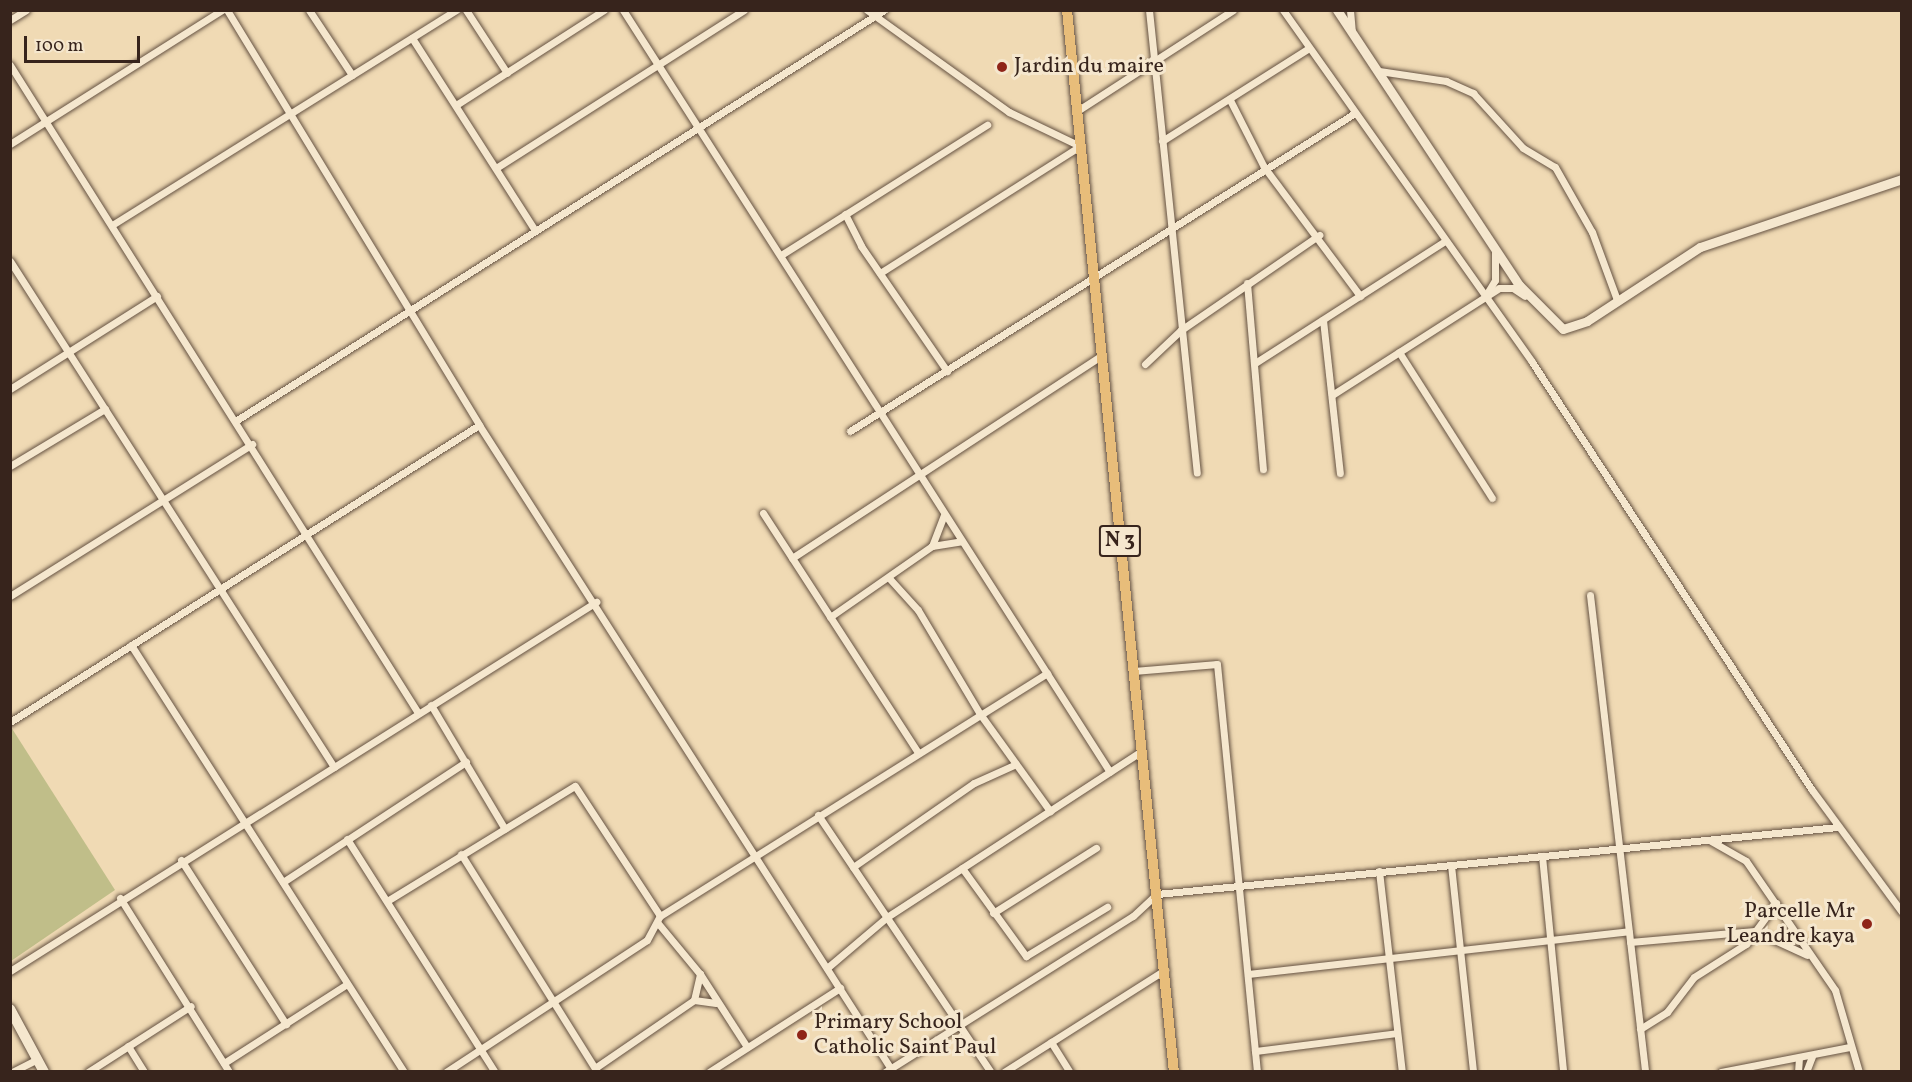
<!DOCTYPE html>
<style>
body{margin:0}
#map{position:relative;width:1912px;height:1082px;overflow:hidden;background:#f0dab4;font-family:Vollkorn,serif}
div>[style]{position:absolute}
.green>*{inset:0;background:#c0be89}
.roads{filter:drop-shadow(0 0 2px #655242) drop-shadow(0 0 2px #655242)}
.minor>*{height:7px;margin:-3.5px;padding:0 3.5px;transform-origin:3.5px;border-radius:3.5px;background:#f5e7ce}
.tertiary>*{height:9px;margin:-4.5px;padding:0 4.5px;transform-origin:4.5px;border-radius:4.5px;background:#f5e7ce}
.secondary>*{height:10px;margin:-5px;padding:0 5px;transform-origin:5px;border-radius:5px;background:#f5e7ce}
.primary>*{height:10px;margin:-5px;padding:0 5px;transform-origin:5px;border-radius:5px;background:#e8bd7a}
.dots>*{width:16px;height:16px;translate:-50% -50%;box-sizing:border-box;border:3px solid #f5e7ce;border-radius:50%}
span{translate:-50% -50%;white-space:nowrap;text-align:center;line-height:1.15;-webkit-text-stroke:6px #f5e7ce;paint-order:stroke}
.shield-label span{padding:2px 4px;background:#f5e7ce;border:2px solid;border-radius:4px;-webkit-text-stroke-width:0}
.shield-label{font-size:21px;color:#37241c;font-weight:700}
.poi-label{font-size:22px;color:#37241c}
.left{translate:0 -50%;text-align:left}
.right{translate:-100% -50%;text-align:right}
.frame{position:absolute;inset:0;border:12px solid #37241c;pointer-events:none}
.scale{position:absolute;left:24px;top:36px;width:116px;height:27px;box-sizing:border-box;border:3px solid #37241c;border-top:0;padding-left:8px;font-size:18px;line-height:21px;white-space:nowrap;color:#37241c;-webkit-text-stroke:4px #f5e7ce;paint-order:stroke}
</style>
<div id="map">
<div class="green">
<div style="clip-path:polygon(11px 727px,115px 890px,11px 961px,10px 727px)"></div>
</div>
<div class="roads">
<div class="minor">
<div style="left:227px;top:10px;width:486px;rotate:58.7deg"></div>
<div style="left:479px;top:425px;width:768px;rotate:57.39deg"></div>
<div style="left:309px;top:10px;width:78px;rotate:56.5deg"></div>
<div style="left:466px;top:10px;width:75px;rotate:56.9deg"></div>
<div style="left:623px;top:10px;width:904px;rotate:57.42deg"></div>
<div style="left:867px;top:10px;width:175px;rotate:35.7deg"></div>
<div style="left:1009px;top:112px;width:79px;rotate:25.6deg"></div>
<div style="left:1149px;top:10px;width:465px;rotate:84.1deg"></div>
<div style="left:1283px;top:10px;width:431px;rotate:54.7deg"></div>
<div style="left:1532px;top:362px;width:511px;rotate:56.81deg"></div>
<div style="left:1812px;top:790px;width:152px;rotate:53.6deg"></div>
<div style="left:1350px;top:10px;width:22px;rotate:85deg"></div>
<div style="left:10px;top:20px;width:19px;rotate:-32deg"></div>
<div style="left:412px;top:38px;width:228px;rotate:57.4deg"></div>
<div style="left:10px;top:65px;width:766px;rotate:57.8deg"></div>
<div style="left:1379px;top:71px;width:68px;rotate:8.5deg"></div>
<div style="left:1446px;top:81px;width:30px;rotate:24deg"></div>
<div style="left:1473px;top:93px;width:74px;rotate:47.7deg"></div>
<div style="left:1523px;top:148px;width:37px;rotate:31deg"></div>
<div style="left:1555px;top:167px;width:75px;rotate:60.4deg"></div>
<div style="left:1592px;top:232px;width:72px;rotate:69.8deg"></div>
<div style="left:1230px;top:100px;width:75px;rotate:63.1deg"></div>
<div style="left:1264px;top:167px;width:161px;rotate:53.3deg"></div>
<div style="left:456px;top:105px;width:176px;rotate:-32.7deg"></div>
<div style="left:1077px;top:111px;width:186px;rotate:-32.9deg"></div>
<div style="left:1162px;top:141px;width:174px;rotate:-32.3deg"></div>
<div style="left:10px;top:144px;width:251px;rotate:-32.3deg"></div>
<div style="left:496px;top:168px;width:294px;rotate:-32.5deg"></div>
<div style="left:845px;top:214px;width:36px;rotate:63deg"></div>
<div style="left:861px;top:246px;width:152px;rotate:55.5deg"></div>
<div style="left:112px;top:225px;width:406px;rotate:-32deg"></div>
<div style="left:781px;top:255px;width:244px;rotate:-32.3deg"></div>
<div style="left:10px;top:261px;width:601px;rotate:57.37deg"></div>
<div style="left:880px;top:273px;width:237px;rotate:-32.4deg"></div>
<div style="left:1247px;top:283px;width:187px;rotate:85.1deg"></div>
<div style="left:1486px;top:295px;width:17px;rotate:-59deg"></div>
<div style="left:1495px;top:280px;width:31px;rotate:-90deg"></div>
<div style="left:1323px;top:320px;width:154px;rotate:83.7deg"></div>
<div style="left:1399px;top:352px;width:173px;rotate:57.5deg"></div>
<div style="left:1255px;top:363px;width:226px;rotate:-32.7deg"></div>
<div style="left:1145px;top:364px;width:50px;rotate:-43.4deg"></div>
<div style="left:1181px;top:330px;width:168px;rotate:-34.5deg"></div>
<div style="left:10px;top:389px;width:174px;rotate:-32.3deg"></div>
<div style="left:1332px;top:395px;width:198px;rotate:-32.6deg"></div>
<div style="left:1499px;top:288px;width:14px"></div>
<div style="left:1513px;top:288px;width:14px;rotate:34deg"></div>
<div style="left:237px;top:420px;width:766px;rotate:-32.36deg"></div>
<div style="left:850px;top:431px;width:597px;rotate:-32.2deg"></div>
<div style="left:10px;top:466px;width:111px;rotate:-31deg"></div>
<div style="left:763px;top:513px;width:286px;rotate:57.1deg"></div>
<div style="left:932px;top:546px;width:33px;rotate:-69deg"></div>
<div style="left:792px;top:558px;width:369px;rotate:-33.2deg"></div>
<div style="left:889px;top:578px;width:43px;rotate:47.8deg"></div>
<div style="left:918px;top:610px;width:121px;rotate:59.2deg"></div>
<div style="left:980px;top:714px;width:120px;rotate:54.2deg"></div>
<div style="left:1590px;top:595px;width:480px;rotate:83.4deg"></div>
<div style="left:10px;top:596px;width:286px;rotate:-32.1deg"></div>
<div style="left:830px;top:617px;width:124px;rotate:-34.8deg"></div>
<div style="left:932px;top:546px;width:30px;rotate:-9deg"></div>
<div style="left:131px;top:645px;width:507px;rotate:57.41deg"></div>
<div style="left:1134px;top:671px;width:83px;rotate:-4.8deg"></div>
<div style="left:1217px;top:664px;width:410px;rotate:84.4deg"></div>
<div style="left:431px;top:705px;width:144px;rotate:59.2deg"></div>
<div style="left:10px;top:722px;width:555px;rotate:-32.34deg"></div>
<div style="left:818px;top:815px;width:310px;rotate:56.1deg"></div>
<div style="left:347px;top:839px;width:276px;rotate:57.6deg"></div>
<div style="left:1711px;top:841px;width:40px;rotate:29.7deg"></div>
<div style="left:1746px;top:861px;width:157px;rotate:55.4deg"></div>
<div style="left:1835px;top:990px;width:85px;rotate:73.7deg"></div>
<div style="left:461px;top:854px;width:257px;rotate:58deg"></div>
<div style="left:1542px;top:856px;width:217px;rotate:84.4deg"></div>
<div style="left:181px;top:860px;width:195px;rotate:57.4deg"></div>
<div style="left:1451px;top:865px;width:208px;rotate:83.9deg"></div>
<div style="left:853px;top:867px;width:147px;rotate:-34.8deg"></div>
<div style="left:974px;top:783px;width:46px;rotate:-24.3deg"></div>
<div style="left:962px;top:868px;width:109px;rotate:54deg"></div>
<div style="left:1026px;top:956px;width:95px;rotate:-31.2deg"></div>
<div style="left:1379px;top:871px;width:202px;rotate:83.5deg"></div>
<div style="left:283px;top:882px;width:219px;rotate:-33.3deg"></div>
<div style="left:120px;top:898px;width:205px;rotate:57.9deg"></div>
<div style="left:387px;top:901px;width:220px;rotate:-31.5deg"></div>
<div style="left:575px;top:786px;width:155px;rotate:56.8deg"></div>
<div style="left:993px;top:913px;width:122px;rotate:-32.3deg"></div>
<div style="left:1630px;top:942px;width:125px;rotate:-5deg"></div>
<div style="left:1755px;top:931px;width:57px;rotate:24.8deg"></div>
<div style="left:827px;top:968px;width:79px;rotate:-40.4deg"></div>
<div style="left:887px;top:917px;width:304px;rotate:-33.1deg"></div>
<div style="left:10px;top:971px;width:693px;rotate:-32.2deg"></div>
<div style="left:700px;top:974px;width:87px;rotate:57.2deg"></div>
<div style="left:1248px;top:974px;width:383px;rotate:-6.4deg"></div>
<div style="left:694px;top:1000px;width:22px;rotate:8deg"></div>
<div style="left:1640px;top:1029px;width:32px;rotate:-32deg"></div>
<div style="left:1667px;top:1012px;width:44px;rotate:-52.4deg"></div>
<div style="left:1694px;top:977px;width:62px;rotate:-32.4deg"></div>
<div style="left:1746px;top:944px;width:51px;rotate:-53.8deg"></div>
<div style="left:1051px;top:1042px;width:36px;rotate:58deg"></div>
<div style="left:128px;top:1046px;width:31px;rotate:58deg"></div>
<div style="left:1255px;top:1051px;width:143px;rotate:-7.2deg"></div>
<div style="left:224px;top:1063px;width:146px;rotate:-32.7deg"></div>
<div style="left:595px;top:1068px;width:120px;rotate:-34.5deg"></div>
<div style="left:694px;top:1000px;width:27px;rotate:-77deg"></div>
<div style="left:700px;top:974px;width:67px;rotate:-129.6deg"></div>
<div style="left:12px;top:1072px;width:28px;rotate:-27deg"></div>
<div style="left:88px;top:1072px;width:122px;rotate:-32.7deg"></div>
<div style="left:446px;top:1072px;width:240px;rotate:-33.3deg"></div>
<div style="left:647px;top:940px;width:27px;rotate:-62deg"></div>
<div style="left:660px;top:916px;width:457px;rotate:-32.1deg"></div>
<div style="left:709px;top:1072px;width:156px;rotate:-32.7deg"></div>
<div style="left:885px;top:1072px;width:293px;rotate:-32.2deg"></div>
<div style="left:1133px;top:916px;width:33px;rotate:-43deg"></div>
<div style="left:1157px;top:894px;width:684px;rotate:-5.62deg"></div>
<div style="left:1004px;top:1072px;width:191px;rotate:-32.4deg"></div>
<div style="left:1721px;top:1072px;width:131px;rotate:-11deg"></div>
<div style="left:1798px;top:1072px;width:14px;rotate:-86deg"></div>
<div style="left:1806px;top:1072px;width:17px;rotate:-69deg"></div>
</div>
<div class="tertiary">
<div style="left:1337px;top:10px;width:330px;rotate:56.5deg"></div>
<div style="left:1519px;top:285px;width:62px;rotate:45deg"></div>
<div style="left:1563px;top:329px;width:25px;rotate:-18deg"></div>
<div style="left:1587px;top:321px;width:135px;rotate:-33.2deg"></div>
<div style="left:1700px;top:247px;width:213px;rotate:-18.6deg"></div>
</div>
<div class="secondary">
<div style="left:10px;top:1009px;width:72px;rotate:61.6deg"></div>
</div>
<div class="primary">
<div style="left:1067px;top:10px;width:1067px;rotate:84.25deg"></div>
</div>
</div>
<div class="dots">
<div style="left:1002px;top:67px;background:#8f2418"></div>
<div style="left:1867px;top:924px;background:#8f2418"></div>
<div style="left:802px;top:1035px;background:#8f2418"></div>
</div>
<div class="shield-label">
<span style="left:1120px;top:541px">N 3</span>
</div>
<div class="poi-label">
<span class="left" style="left:1014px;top:67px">Jardin du maire</span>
<span class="right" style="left:1855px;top:924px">Parcelle Mr<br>Leandre kaya</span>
<span class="left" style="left:814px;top:1035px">Primary School<br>Catholic Saint Paul</span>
</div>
<div class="frame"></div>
<div class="scale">100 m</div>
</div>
